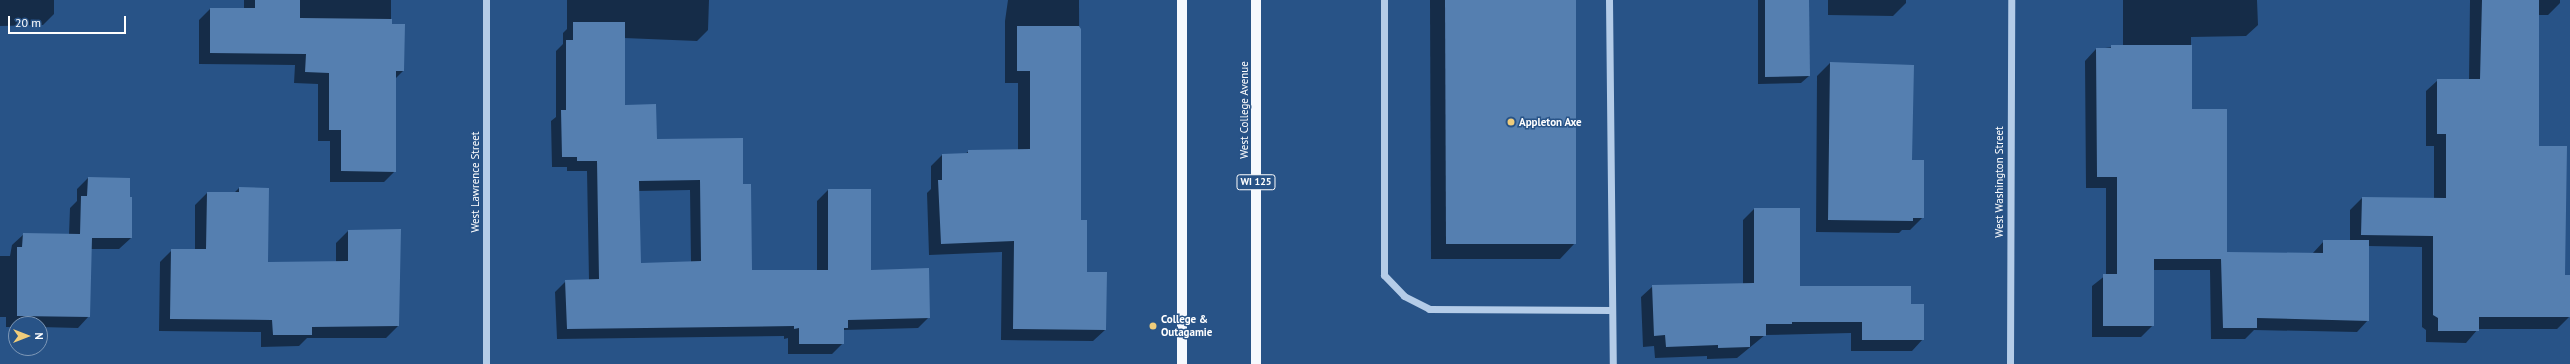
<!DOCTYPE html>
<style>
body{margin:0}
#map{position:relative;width:2570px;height:364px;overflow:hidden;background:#285387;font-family:"PT Sans",sans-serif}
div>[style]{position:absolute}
.shadow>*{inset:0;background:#0007}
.building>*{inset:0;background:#557fb0}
.minor>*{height:7px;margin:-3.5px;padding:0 3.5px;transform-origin:3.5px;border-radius:3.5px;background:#b4cce8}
.major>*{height:10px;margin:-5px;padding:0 5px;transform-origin:5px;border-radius:5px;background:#f6f9fe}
.dots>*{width:11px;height:11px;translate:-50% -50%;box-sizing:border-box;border:2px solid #285387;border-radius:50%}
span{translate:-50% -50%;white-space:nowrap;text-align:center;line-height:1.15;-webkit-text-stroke:3px #285387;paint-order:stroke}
.shield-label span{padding:1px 3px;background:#285387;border:1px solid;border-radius:3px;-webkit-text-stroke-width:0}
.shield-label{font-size:10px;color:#fff;font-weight:700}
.street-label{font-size:11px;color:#fff}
.poi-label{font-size:11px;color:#fff;font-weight:700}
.left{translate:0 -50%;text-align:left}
.north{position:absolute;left:8px;top:316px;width:40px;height:40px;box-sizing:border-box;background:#285387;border:1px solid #7e98b7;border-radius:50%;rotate:90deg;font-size:11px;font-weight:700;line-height:16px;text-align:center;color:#fff}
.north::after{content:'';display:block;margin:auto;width:14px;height:18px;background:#efcc7b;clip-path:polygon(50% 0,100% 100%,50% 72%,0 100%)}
.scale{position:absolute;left:8px;top:16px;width:118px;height:18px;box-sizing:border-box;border:2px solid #fff;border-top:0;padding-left:5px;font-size:12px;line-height:14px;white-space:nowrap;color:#fff;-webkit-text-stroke:3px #285387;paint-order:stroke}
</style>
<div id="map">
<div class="shadow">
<div style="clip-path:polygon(0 0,54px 0,54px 14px,43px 25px,0 26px)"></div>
<div style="clip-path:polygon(244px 0,391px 0,391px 25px,403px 71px,395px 79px,395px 171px,384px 182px,330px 182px,330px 141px,318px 141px,318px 84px,294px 83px,295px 65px,199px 64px,199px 20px,210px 9px,244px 9px)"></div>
<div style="clip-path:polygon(evenodd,567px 0,709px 0,708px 30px,697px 41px,624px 38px,624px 106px,656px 140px,742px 185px,751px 271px,817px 271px,817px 201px,828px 190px,870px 190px,870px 271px,929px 317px,918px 328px,844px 330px,843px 343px,832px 354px,788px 354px,788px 338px,784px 339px,784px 336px,557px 339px,555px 292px,566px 281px,589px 280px,587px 171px,567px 171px,567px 167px,552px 167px,551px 121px,556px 117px,556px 51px,563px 44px,563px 33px,567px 29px,567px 0,690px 190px,691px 262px,640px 264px,638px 191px,690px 190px)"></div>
<div style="clip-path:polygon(1008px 0,1079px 0,1080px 221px,1086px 273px,1105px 330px,1093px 341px,1001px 340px,1002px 252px,929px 255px,927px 193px,931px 189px,931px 166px,942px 155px,965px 154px,969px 151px,1018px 150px,1018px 83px,1005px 83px,1005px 21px)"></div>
<div style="clip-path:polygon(1430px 0,1575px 0,1575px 243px,1560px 259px,1431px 259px)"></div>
<div style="clip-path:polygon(1758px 0,1808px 0,1809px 76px,1801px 83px,1758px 84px)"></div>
<div style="clip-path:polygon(1828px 0,1906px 0,1906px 3px,1893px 16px,1828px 15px)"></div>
<div style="clip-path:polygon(2123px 0,2257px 0,2258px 25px,2246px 36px,2191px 37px,2191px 110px,2226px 253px,2312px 254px,2324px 241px,2350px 241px,2350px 210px,2362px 198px,2434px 199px,2434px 146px,2426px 146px,2426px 91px,2438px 80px,2469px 80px,2470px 0,2560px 0,2560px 3px,2548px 15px,2538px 15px,2538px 147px,2564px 276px,2569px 317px,2557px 329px,2478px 329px,2466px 343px,2426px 342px,2426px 330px,2422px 327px,2422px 247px,2368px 246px,2368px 320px,2357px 332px,2254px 330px,2245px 339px,2211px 339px,2210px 270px,2153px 270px,2153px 325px,2141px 337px,2092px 337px,2092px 286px,2106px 275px,2106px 188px,2086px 188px,2085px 61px,2096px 49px,2123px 46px)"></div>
<div style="clip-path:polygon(1830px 63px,1911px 161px,1923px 217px,1910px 230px,1902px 230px,1899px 233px,1816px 232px,1817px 76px)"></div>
<div style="clip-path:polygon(88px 178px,131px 238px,119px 249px,90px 249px,89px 316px,78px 328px,40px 327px,40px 324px,16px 324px,16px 327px,6px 327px,6px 317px,0 317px,0 256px,10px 256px,12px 245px,24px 234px,69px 235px,70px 208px,77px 201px,77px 189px)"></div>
<div style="clip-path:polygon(239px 188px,267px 263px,336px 262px,336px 243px,348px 231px,400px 230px,398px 326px,386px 338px,307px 338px,299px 346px,261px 347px,261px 332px,159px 331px,160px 262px,172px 250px,195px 250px,195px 205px,207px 193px,234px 193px)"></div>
<div style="clip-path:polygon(1754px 209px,1799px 287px,1910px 305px,1923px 339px,1912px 351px,1851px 351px,1851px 333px,1765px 335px,1737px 358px,1707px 359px,1707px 356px,1655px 358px,1654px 346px,1643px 347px,1641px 297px,1653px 286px,1743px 284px,1743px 220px)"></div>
</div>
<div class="building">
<div style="clip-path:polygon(255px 0,300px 0,300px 18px,392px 19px,392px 24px,405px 24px,404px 71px,396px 71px,396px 172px,341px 171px,341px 130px,329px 130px,329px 73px,305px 72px,306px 54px,210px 53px,210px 8px,255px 8px)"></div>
<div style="clip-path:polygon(1445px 0,1576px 0,1576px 244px,1446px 244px)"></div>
<div style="clip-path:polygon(1765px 0,1809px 0,1810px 76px,1765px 77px)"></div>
<div style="clip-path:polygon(2482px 0,2539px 0,2539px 146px,2567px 146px,2565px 275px,2570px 275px,2570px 317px,2479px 317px,2479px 331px,2438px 331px,2438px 318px,2433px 315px,2433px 236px,2361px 235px,2362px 197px,2446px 198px,2446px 134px,2437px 134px,2437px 79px,2480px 79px)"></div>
<div style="clip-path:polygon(evenodd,573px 22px,625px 22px,625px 105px,656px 104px,657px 139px,743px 138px,743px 184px,751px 184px,752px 270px,828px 270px,828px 189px,871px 189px,871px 270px,929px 268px,930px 318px,848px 320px,848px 328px,844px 328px,844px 344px,799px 344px,799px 328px,794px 329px,794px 326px,567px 329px,565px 280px,599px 279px,597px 161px,577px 161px,577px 157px,562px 157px,561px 110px,566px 110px,566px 40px,573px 40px,573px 22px,700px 180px,701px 261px,641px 263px,639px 181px,700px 180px)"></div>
<div style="clip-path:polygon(1017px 26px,1079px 26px,1081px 29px,1081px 220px,1087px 220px,1087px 272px,1107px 272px,1106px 330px,1013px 329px,1014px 241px,941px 244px,938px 180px,942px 180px,942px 154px,968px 153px,968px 150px,1030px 149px,1030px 71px,1017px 71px)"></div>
<div style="clip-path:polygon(2111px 45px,2192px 45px,2192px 109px,2227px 109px,2227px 252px,2323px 253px,2323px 240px,2369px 240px,2369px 321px,2257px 318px,2257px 328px,2223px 328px,2221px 259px,2154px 259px,2154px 326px,2103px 326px,2103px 274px,2117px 274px,2117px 177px,2097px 177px,2096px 48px,2111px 48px)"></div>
<div style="clip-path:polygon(1830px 62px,1914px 65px,1912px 160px,1924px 160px,1924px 218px,1913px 218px,1913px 221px,1828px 220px)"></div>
<div style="clip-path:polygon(88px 177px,130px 178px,130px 197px,132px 197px,132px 238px,92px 238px,90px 317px,17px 316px,17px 247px,22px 247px,23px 233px,80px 234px,81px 196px,87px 196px)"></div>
<div style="clip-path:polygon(239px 187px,269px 188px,268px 262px,348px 261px,348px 230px,401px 229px,399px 326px,312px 327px,312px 335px,273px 335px,272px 320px,170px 319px,171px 249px,206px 249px,207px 192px,239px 192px)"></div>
<div style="clip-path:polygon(1754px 208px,1800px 208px,1800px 286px,1911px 286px,1911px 304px,1924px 304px,1924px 340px,1862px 340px,1862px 322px,1792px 322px,1792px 324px,1766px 324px,1766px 336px,1750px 336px,1750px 347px,1718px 348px,1718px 345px,1666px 347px,1665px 335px,1654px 336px,1652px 285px,1754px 283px)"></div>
</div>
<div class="minor">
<div style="left:1384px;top:0;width:275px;rotate:90deg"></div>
<div style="left:1384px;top:275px;width:29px;rotate:46deg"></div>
<div style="left:1404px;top:296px;width:28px;rotate:27deg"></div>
<div style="left:1429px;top:309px;width:183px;rotate:0.3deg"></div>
<div style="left:1609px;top:0;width:364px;rotate:89.4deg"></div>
<div style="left:486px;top:364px;width:364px;rotate:-90deg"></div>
<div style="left:2010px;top:364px;width:364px;rotate:-89.8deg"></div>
</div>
<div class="major">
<div style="left:1182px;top:0;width:364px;rotate:90deg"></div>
<div style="left:1256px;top:364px;width:364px;rotate:-90deg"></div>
</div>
<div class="dots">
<div style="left:1511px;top:122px;background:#efcc7b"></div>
<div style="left:1153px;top:326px;background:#efcc7b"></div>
</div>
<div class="shield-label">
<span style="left:1256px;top:182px">WI 125</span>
</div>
<div class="street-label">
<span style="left:1244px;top:110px;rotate:-90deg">West College Avenue</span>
<span style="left:475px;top:182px;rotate:-90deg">West Lawrence Street</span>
<span style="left:1999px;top:182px;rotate:-90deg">West Washington Street</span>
</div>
<div class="poi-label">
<span class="left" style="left:1519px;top:122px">Appleton Axe</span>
<span class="left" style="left:1161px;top:326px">College &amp;<br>Outagamie</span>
</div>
<div class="north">N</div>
<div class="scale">20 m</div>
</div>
